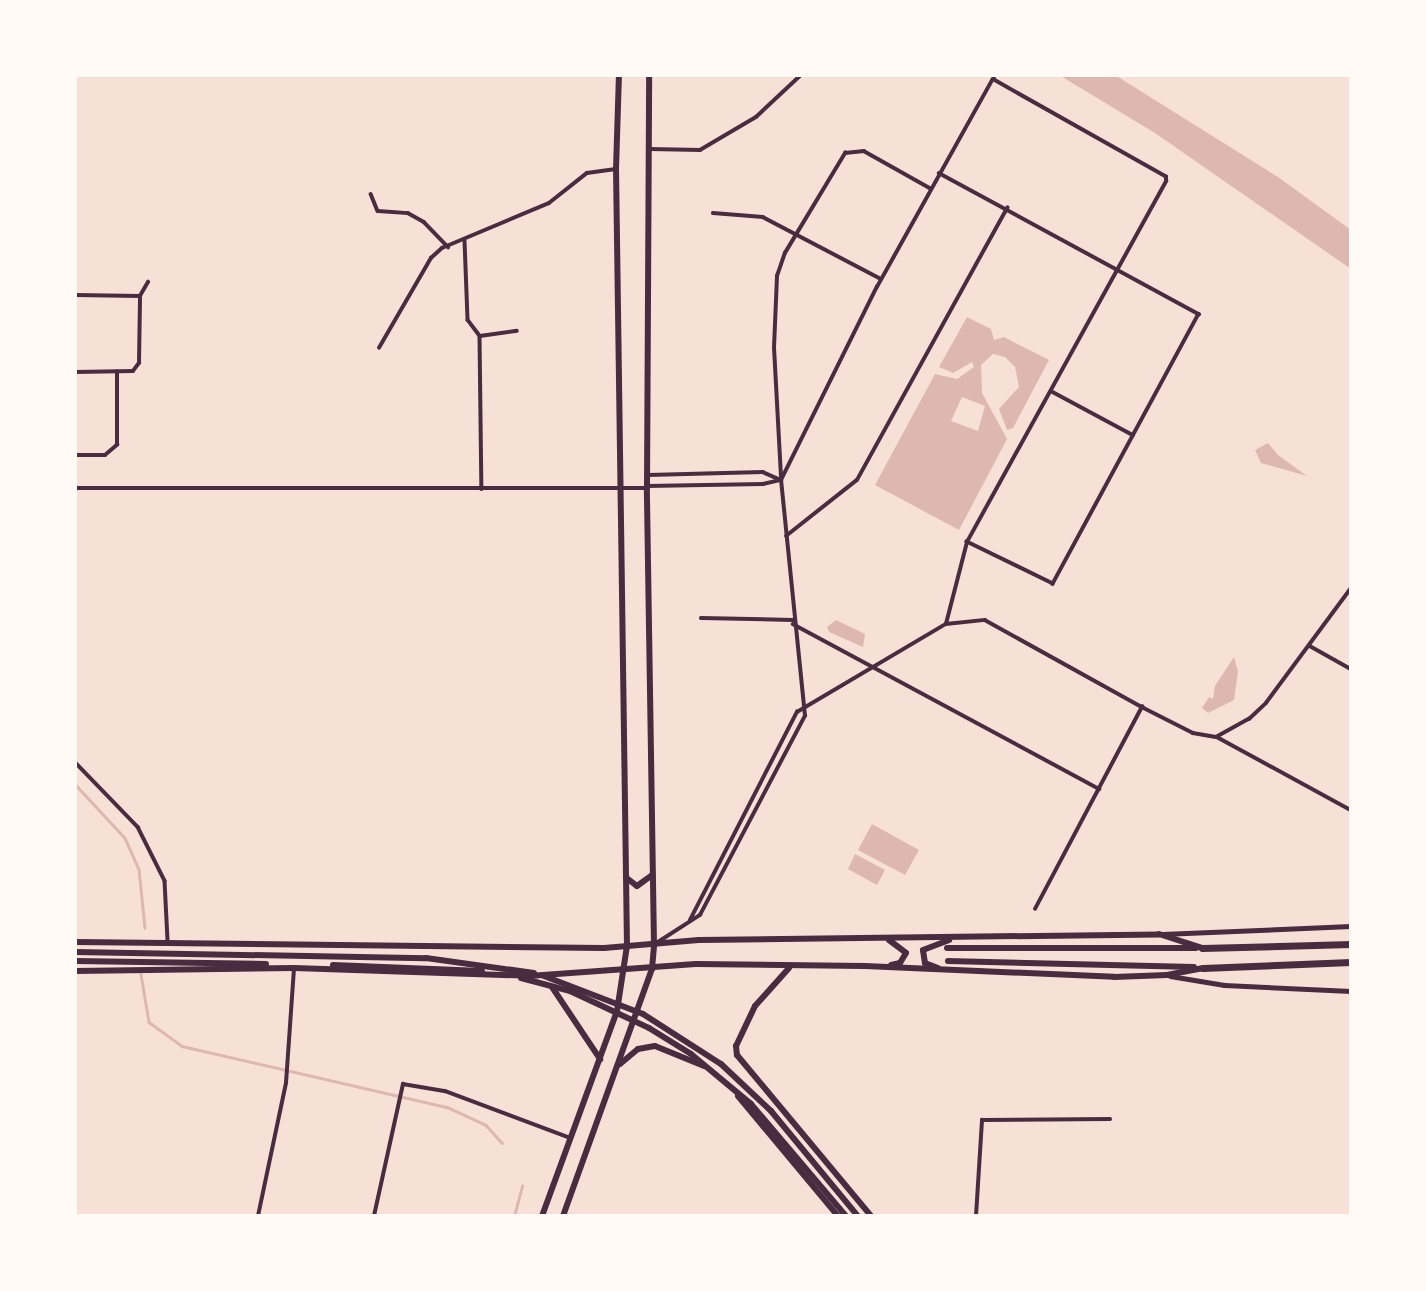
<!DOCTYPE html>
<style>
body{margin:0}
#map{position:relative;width:1426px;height:1291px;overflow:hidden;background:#f7e1d7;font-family:Montserrat,sans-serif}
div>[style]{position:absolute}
.water>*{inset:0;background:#dcb8b0}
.stream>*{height:2.5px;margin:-1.25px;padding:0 1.25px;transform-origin:1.25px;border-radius:1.25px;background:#dcb8b0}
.minor>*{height:3.5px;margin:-1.75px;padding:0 1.75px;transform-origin:1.75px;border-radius:1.75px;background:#4a2c40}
.tertiary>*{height:5px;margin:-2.5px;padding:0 2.5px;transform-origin:2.5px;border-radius:2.5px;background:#4a2c40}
.primary>*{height:6px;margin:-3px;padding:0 3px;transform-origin:3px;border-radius:3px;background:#4a2c40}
.motorway>*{height:7px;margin:-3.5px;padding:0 3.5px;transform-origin:3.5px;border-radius:3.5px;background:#4a2c40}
span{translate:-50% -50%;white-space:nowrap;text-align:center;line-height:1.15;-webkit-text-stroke:6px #fffaf5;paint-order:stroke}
.frame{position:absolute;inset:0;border:77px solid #fffaf5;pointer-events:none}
</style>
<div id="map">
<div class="water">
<div style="clip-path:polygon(1059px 75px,1115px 75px,1278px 177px,1351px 230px,1351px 269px,1155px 133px)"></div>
<div style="clip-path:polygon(evenodd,967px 317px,991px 329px,994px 340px,1004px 337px,1049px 360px,1013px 428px,1007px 430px,999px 409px,1019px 387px,1015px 367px,1005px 357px,993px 354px,981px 365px,982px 393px,1007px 439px,959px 530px,875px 485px,935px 374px,957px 379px,974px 367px,972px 362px,953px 373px,939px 367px,967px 317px,962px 397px,985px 406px,978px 431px,951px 421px,962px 397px)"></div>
<div style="clip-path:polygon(1268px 443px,1278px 455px,1307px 476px,1261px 463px,1255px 450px)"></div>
<div style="clip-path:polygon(836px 620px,865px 634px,863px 647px,829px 632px,827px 627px)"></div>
<div style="clip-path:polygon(1234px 657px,1238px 672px,1234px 700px,1208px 713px,1202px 708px,1209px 697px,1213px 699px,1215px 686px)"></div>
<div style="clip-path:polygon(872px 824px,919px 850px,905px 875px,858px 850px)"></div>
<div style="clip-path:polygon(855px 854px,885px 870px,877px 885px,848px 869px)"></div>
</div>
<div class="stream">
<div style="left:75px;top:784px;width:74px;rotate:47.2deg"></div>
<div style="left:125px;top:838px;width:34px;rotate:66deg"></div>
<div style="left:139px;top:869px;width:59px;rotate:84.2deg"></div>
<div style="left:141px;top:974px;width:49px;rotate:80.5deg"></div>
<div style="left:149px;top:1022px;width:41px;rotate:36deg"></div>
<div style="left:182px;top:1046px;width:272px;rotate:13deg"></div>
<div style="left:447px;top:1107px;width:43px;rotate:24.8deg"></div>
<div style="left:486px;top:1125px;width:24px;rotate:48deg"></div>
<div style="left:514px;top:1216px;width:31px;rotate:-75deg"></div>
</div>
<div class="minor">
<div style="left:650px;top:149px;width:50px;rotate:1.1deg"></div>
<div style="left:700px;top:150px;width:65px;rotate:-30.5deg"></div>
<div style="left:756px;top:117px;width:62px;rotate:-43deg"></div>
<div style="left:939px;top:173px;width:296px;rotate:28.5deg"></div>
<div style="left:1199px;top:314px;width:307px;rotate:118.4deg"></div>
<div style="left:1053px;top:584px;width:96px;rotate:-154deg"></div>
<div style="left:371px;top:194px;width:18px;rotate:68deg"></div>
<div style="left:378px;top:211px;width:30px;rotate:4deg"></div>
<div style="left:408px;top:213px;width:18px;rotate:29deg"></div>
<div style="left:424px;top:222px;width:35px;rotate:46deg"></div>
<div style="left:713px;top:213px;width:50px;rotate:4.6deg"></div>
<div style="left:763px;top:217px;width:133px;rotate:27.7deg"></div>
<div style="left:465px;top:241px;width:79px;rotate:87.8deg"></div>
<div style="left:468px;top:320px;width:20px;rotate:53deg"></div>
<div style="left:480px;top:336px;width:153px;rotate:89.3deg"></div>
<div style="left:75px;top:295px;width:65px;rotate:0.9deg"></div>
<div style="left:140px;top:296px;width:16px;rotate:-60deg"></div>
<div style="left:480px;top:336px;width:37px;rotate:-8deg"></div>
<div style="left:379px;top:348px;width:104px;rotate:-60deg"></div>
<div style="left:431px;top:258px;width:15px;rotate:-42deg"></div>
<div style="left:442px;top:248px;width:116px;rotate:-22.8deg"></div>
<div style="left:549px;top:203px;width:48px;rotate:-38.3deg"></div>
<div style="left:587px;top:173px;width:27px;rotate:-8deg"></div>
<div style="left:75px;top:372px;width:58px;rotate:-1deg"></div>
<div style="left:133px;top:371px;width:10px;rotate:-53deg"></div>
<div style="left:139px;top:363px;width:67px;rotate:-89.1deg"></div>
<div style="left:1051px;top:391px;width:93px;rotate:28.2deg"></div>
<div style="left:75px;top:455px;width:30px"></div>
<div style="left:105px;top:455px;width:16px;rotate:-40deg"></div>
<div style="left:117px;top:445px;width:73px;rotate:-90deg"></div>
<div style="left:648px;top:475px;width:115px;rotate:-1.5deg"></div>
<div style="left:763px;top:472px;width:20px;rotate:24deg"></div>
<div style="left:781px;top:477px;width:129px;rotate:-93.1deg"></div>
<div style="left:774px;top:348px;width:72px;rotate:-87.6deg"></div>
<div style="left:777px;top:276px;width:24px;rotate:-71deg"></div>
<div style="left:785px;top:253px;width:117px;rotate:-59deg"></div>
<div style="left:845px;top:153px;width:19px;rotate:-6deg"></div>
<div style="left:864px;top:151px;width:76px;rotate:29.3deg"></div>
<div style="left:647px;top:486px;width:116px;rotate:-1deg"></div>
<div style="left:763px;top:484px;width:18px;rotate:-13deg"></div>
<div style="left:75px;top:488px;width:572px"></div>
<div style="left:786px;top:536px;width:90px;rotate:-38.3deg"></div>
<div style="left:857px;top:480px;width:311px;rotate:-61.1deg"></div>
<div style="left:701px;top:618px;width:92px;rotate:1.2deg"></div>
<div style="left:793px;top:624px;width:348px;rotate:28.3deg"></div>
<div style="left:946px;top:624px;width:85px;rotate:-75.6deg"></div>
<div style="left:967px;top:542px;width:412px;rotate:-61.1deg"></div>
<div style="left:1166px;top:181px;width:4px;rotate:-90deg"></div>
<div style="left:1166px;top:177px;width:197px;rotate:-150.6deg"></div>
<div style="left:1310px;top:646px;width:47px;rotate:29.3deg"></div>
<div style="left:1217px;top:737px;width:153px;rotate:28.6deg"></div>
<div style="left:75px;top:762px;width:91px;rotate:45.9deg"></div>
<div style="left:138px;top:827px;width:60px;rotate:63.4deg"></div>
<div style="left:165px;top:881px;width:59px;rotate:87.1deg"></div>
<div style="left:1035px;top:909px;width:229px;rotate:-62.1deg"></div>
<div style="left:690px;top:920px;width:234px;rotate:-62.8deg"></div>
<div style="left:797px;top:712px;width:173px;rotate:-30.6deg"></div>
<div style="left:946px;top:624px;width:39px;rotate:-6deg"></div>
<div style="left:985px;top:620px;width:179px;rotate:29deg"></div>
<div style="left:1142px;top:707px;width:57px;rotate:27deg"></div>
<div style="left:1193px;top:733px;width:23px;rotate:10deg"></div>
<div style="left:1216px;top:737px;width:38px;rotate:-29deg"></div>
<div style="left:1249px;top:719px;width:23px;rotate:-43deg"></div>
<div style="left:1266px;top:703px;width:143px;rotate:-53.5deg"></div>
<div style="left:658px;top:942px;width:50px;rotate:-32.7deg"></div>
<div style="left:700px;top:915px;width:225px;rotate:-62.2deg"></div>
<div style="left:805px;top:716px;width:237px;rotate:-95.8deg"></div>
<div style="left:781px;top:480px;width:216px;rotate:-63.6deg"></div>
<div style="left:877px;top:287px;width:243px;rotate:-60.9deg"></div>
<div style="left:258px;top:1216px;width:136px;rotate:-78.1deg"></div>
<div style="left:286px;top:1083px;width:114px;rotate:-86deg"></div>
<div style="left:374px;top:1216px;width:135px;rotate:-77.6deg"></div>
<div style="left:403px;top:1084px;width:43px;rotate:9.5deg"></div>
<div style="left:445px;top:1091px;width:134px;rotate:20.5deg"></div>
<div style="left:976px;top:1216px;width:96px;rotate:-86.4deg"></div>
<div style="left:982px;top:1120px;width:128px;rotate:-0.4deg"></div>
</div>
<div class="tertiary">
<div style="left:1162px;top:934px;width:189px;rotate:-2.4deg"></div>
<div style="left:1170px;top:976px;width:55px;rotate:9.5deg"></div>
<div style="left:1224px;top:985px;width:127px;rotate:2.7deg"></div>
</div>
<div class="primary">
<div style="left:628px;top:879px;width:11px;rotate:38deg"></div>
<div style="left:637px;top:886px;width:19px;rotate:-36deg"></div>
<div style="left:889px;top:940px;width:21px;rotate:37deg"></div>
<div style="left:906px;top:953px;width:12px;rotate:121deg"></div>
<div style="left:900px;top:963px;width:9px;rotate:167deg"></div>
<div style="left:75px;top:942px;width:529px;rotate:0.65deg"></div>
<div style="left:604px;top:948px;width:95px;rotate:-4.8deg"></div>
<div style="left:699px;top:940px;width:460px;rotate:-0.7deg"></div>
<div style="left:1159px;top:934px;width:45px;rotate:18deg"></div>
<div style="left:947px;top:948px;width:249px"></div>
<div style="left:75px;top:952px;width:351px;rotate:1deg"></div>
<div style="left:426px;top:958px;width:109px;rotate:7.9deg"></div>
<div style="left:75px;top:961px;width:191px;rotate:0.9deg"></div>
<div style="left:948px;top:961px;width:246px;rotate:1.4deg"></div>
<div style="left:333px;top:965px;width:149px;rotate:2.3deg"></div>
<div style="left:789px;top:968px;width:51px;rotate:131.8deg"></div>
<div style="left:755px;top:1006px;width:44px;rotate:115.4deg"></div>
<div style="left:736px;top:1046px;width:9px;rotate:84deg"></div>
<div style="left:737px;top:1055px;width:209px;rotate:50.2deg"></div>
<div style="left:938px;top:968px;width:14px;rotate:-159deg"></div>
<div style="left:925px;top:963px;width:13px;rotate:-99deg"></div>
<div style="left:923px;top:950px;width:28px;rotate:-21deg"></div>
<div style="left:75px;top:971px;width:219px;rotate:-0.8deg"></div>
<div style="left:294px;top:968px;width:235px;rotate:1.9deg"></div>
<div style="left:529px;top:976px;width:167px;rotate:-4.1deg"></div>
<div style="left:696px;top:964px;width:169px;rotate:0.7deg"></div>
<div style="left:865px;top:966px;width:249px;rotate:2.5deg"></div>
<div style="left:1114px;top:977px;width:53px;rotate:-2.2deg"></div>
<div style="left:1167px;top:975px;width:37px;rotate:-11deg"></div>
<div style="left:544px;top:976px;width:106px;rotate:21deg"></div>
<div style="left:643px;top:1014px;width:93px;rotate:32.7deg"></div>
<div style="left:721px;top:1064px;width:69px;rotate:43.2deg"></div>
<div style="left:771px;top:1111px;width:136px;rotate:50.4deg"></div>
<div style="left:521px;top:978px;width:51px;rotate:14.9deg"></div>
<div style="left:570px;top:991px;width:87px;rotate:25.1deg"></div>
<div style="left:649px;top:1028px;width:49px;rotate:31.8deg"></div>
<div style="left:691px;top:1054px;width:78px;rotate:39.8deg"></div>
<div style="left:751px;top:1104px;width:147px;rotate:49.7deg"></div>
<div style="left:552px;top:987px;width:87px;rotate:56.3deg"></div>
<div style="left:620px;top:1064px;width:23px;rotate:-40deg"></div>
<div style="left:638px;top:1049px;width:17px;rotate:-10deg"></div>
<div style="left:655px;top:1046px;width:53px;rotate:22.2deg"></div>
<div style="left:738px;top:1096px;width:156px;rotate:50.2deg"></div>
<div style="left:542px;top:1216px;width:218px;rotate:-69.9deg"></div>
<div style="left:617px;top:1011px;width:66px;rotate:-81.3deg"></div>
<div style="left:627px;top:946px;width:777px;rotate:-90.81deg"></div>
<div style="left:616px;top:169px;width:94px;rotate:-88.2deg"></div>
<div style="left:563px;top:1216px;width:263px;rotate:-70.2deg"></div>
<div style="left:652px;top:969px;width:24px;rotate:-85deg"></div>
<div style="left:654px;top:945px;width:457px;rotate:-90.9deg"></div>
<div style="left:647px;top:488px;width:413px;rotate:-89.7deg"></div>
</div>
<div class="motorway">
<div style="left:1202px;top:948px;width:149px;rotate:-1.5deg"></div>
<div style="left:1203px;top:968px;width:148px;rotate:-2.3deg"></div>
</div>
<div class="frame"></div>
</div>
